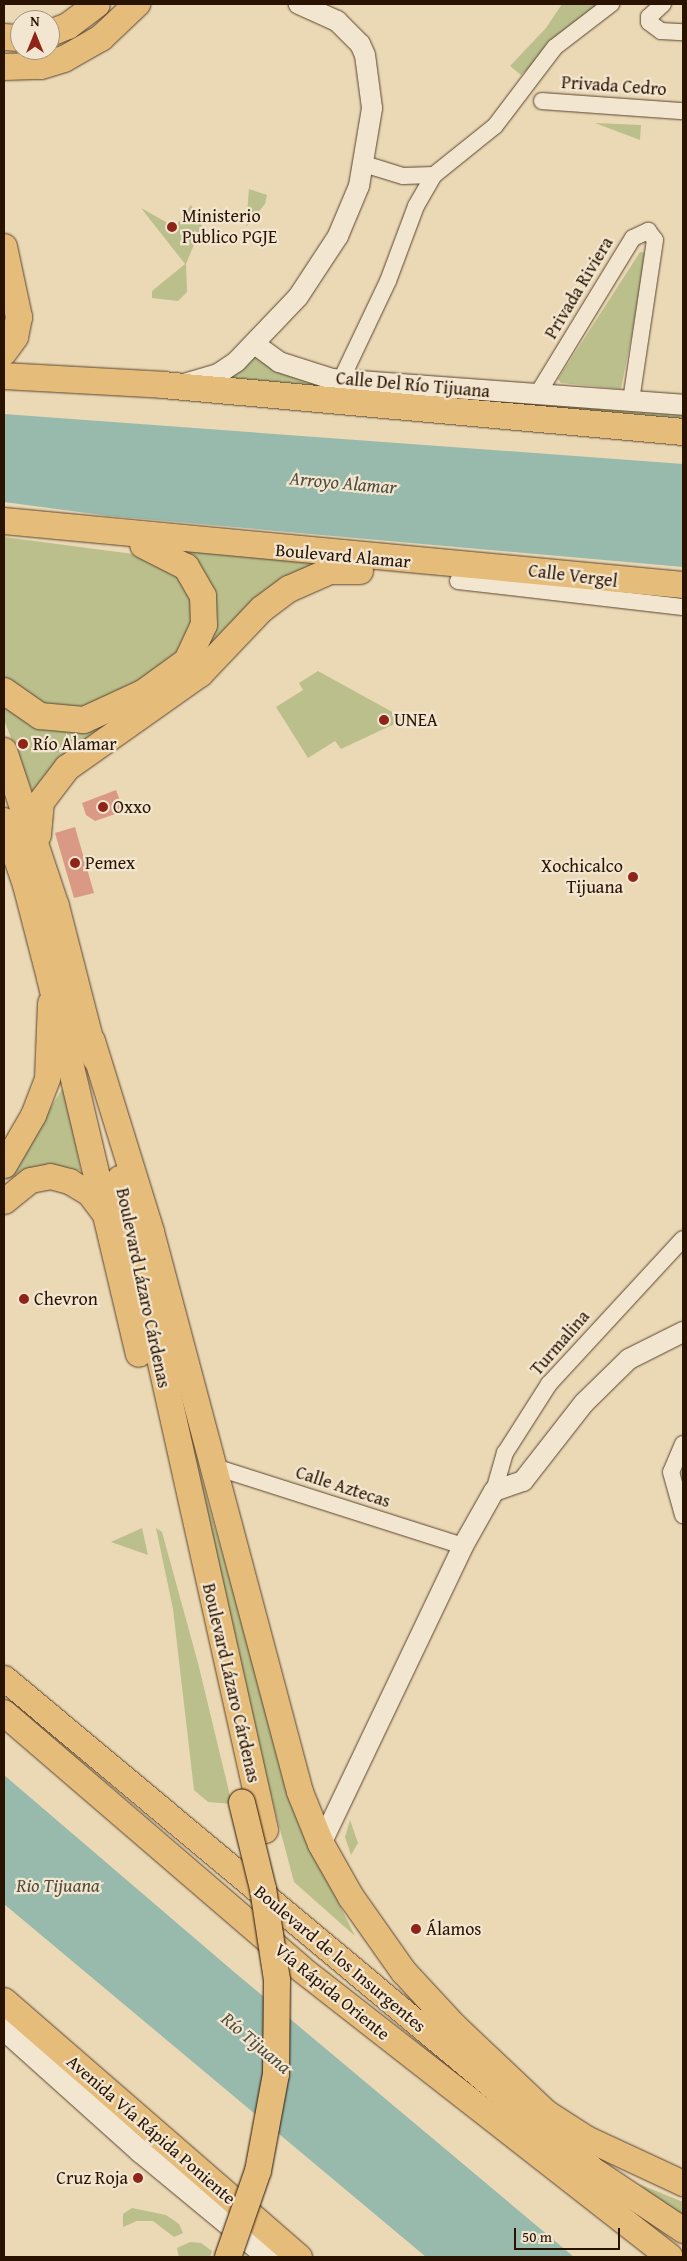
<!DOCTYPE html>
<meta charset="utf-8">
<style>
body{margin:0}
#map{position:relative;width:687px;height:2261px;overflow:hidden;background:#ebd9b6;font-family:"Gentium Book Plus",serif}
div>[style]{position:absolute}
.green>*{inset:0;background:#babf8c}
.water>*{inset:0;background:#98baad}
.building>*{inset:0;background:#d99984}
.roads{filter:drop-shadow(0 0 1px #5a442e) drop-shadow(0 0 1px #5a442e)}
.minor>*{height:16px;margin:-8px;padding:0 8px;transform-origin:8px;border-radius:8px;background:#f2e6d0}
.tertiary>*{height:20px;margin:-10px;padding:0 10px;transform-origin:10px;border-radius:10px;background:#f2e6d0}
.secondary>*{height:22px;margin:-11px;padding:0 11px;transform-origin:11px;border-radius:11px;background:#f2e6d0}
.primary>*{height:25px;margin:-12.5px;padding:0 12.5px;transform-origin:12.5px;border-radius:12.5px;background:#e6bc7b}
.trunk>*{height:26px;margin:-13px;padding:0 13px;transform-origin:13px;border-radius:13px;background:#e6bc7b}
.bridges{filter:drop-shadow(0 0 1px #291300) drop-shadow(0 0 1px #291300)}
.trunk-bridge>*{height:26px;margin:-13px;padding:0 13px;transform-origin:13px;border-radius:13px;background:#e6bc7b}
.dots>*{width:14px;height:14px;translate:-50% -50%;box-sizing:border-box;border:2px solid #f2e6d0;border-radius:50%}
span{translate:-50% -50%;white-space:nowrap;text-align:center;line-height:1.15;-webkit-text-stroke:4.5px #f2e6d0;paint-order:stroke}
.street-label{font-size:18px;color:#291300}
.poi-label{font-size:18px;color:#291300}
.left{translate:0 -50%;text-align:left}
.right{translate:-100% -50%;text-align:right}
.water-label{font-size:19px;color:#504d3d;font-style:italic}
.frame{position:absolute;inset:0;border:5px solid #291300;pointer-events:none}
.north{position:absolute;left:10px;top:10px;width:50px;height:50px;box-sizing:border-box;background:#f2e6d0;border:1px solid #a2927d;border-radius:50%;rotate:0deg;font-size:14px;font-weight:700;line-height:20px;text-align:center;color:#291300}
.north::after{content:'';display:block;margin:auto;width:18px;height:22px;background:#8f2418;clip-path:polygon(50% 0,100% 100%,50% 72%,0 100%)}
.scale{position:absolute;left:514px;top:2228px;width:106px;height:22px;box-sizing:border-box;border:2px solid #291300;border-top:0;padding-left:6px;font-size:15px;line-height:18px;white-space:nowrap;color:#291300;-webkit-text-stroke:4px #f2e6d0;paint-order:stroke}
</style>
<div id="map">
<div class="green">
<div style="clip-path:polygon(562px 4px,599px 4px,521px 75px,510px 66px,546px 28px)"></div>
<div style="clip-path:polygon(595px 123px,641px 125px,640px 140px)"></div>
<div style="clip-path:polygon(249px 189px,267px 195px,265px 204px,246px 227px)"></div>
<div style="clip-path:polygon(191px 205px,202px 225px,186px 264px,187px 292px,178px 301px,152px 298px,152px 291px,185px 264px,141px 208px,175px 227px)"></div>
<div style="clip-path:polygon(640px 252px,648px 253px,621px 389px,561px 383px,558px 379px)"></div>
<div style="clip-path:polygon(254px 351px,275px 370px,291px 376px,353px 389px,683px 415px,683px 424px,212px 385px)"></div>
<div style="clip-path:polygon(4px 537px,156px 557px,173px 567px,198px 613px,176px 664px,63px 716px,4px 684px)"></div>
<div style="clip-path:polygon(171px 549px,332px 565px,35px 798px,4px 720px,4px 706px,25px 721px,75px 730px,209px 639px)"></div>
<div style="clip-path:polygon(318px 671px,405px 719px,341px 749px,335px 741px,308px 758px,276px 707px,303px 690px,299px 683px)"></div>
<div style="clip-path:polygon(64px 1086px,81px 1171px,57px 1166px,19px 1173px,5px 1181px)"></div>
<div style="clip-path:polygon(197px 1464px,298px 1821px,355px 1936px,294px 1882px,204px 1543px)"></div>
<div style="clip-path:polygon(142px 1528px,148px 1555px,111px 1542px)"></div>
<div style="clip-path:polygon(156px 1528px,162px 1532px,198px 1663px,232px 1804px,208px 1802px,194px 1790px,173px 1609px)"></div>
<div style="clip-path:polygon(350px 1820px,358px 1843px,351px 1855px,345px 1837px)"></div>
<div style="clip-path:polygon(639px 2184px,683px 2202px,683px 2217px,654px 2197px)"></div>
<div style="clip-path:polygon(132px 2208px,166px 2215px,179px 2224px,183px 2233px,174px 2237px,153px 2221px,137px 2221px,123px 2227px,123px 2214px)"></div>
<div style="clip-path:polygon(190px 2242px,201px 2243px,212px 2251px,210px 2257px,179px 2257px,177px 2248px)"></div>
</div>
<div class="water">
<div style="clip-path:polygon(4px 414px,683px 464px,683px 567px,109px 516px,4px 502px)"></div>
<div style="clip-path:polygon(4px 1775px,233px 1971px,574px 2257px,426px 2257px,4px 1904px)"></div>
</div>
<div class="building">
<div style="clip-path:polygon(116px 790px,124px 811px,95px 821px,86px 815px,82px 803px)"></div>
<div style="clip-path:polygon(75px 827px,94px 893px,74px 898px,55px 833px)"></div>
</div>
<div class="roads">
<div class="minor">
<div style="left:663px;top:4px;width:19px;rotate:137deg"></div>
<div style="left:649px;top:17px;width:5px;rotate:90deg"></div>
<div style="left:649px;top:22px;width:15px;rotate:37deg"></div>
<div style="left:661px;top:31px;width:22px;rotate:3deg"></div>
<div style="left:542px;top:101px;width:141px;rotate:4.1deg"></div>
<div style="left:364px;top:164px;width:41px;rotate:17.1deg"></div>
<div style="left:403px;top:176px;width:31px;rotate:-2deg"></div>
<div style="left:434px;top:175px;width:78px;rotate:-38.8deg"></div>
<div style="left:495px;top:126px;width:99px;rotate:-52.8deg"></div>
<div style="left:555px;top:47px;width:71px;rotate:-37.5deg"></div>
<div style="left:341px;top:380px;width:110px;rotate:-64.6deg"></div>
<div style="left:388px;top:281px;width:80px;rotate:-69.5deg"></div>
<div style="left:416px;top:206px;width:36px;rotate:-60deg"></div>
<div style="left:537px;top:395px;width:184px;rotate:-58.6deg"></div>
<div style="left:633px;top:238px;width:17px;rotate:-25deg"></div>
<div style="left:648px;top:231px;width:11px;rotate:52deg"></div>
<div style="left:655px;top:240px;width:163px;rotate:98.5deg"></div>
<div style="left:458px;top:581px;width:226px;rotate:6.6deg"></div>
<div style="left:683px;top:1444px;width:30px;rotate:113deg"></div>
<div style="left:671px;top:1472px;width:45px;rotate:74.4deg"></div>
<div style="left:212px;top:1466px;width:263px;rotate:17.7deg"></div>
<div style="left:494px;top:1491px;width:40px;rotate:-74deg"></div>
<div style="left:505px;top:1453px;width:82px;rotate:-57.5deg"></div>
<div style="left:549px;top:1384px;width:197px;rotate:-47.3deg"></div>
</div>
<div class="tertiary">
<div style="left:256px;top:345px;width:29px;rotate:36deg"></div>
<div style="left:279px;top:362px;width:56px;rotate:17.8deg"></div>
<div style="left:332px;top:379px;width:352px;rotate:4.2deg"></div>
<div style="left:187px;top:383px;width:32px;rotate:-16deg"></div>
<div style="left:218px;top:374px;width:22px;rotate:-34deg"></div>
<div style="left:236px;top:362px;width:90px;rotate:-46.4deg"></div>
<div style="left:298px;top:297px;width:73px;rotate:-56.7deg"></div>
<div style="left:338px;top:236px;width:54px;rotate:-67.2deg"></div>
<div style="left:359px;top:186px;width:79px;rotate:-80.5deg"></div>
<div style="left:372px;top:108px;width:53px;rotate:-97.5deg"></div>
<div style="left:365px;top:55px;width:12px;rotate:-114deg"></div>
<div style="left:360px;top:44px;width:33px;rotate:-135deg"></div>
<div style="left:337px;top:21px;width:42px;rotate:-155.9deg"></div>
<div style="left:321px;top:1844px;width:330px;rotate:-64.5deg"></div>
<div style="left:463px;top:1546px;width:63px;rotate:-60.6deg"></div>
<div style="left:494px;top:1491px;width:31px;rotate:-19deg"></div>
<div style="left:523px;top:1481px;width:99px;rotate:-52deg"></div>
<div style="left:584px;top:1403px;width:63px;rotate:-44.4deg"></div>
<div style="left:629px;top:1359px;width:60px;rotate:-26.6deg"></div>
</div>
<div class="secondary">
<div style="left:4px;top:2029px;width:183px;rotate:41.9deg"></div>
<div style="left:140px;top:2151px;width:166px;rotate:39.6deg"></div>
</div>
<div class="primary">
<div style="left:4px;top:1165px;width:58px;rotate:-59.9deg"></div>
<div style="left:33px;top:1115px;width:40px;rotate:-69deg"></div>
<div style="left:47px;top:1078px;width:75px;rotate:-87.7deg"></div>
<div style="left:4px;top:1201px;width:33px;rotate:-39deg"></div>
<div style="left:30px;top:1180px;width:20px;rotate:-11deg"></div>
<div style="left:50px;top:1176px;width:20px;rotate:15deg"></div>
<div style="left:69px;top:1181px;width:23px;rotate:31deg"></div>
<div style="left:89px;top:1193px;width:25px;rotate:53deg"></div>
<div style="left:4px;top:1678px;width:766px;rotate:39.86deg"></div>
<div style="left:592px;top:2169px;width:110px;rotate:33.8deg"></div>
<div style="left:541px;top:2109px;width:54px;rotate:32.8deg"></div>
<div style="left:586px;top:2138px;width:107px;rotate:24.9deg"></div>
</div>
<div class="trunk">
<div style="left:50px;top:33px;width:19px;rotate:-21deg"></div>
<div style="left:68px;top:26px;width:36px;rotate:-37deg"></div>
<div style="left:4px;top:37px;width:16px;rotate:4deg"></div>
<div style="left:4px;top:67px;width:37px;rotate:-2deg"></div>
<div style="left:41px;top:66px;width:24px;rotate:-17deg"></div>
<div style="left:64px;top:59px;width:43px;rotate:-29.6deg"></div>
<div style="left:101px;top:38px;width:50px;rotate:-43.4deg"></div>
<div style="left:4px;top:247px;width:72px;rotate:77.9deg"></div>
<div style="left:19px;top:317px;width:20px;rotate:101deg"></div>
<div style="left:15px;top:337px;width:19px;rotate:126deg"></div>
<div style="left:4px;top:376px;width:159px;rotate:3.2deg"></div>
<div style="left:163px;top:385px;width:522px;rotate:5.16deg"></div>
<div style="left:4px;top:521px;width:682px;rotate:5.38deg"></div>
<div style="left:4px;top:691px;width:44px;rotate:34.8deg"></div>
<div style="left:40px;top:716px;width:44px;rotate:5.2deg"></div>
<div style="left:84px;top:720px;width:65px;rotate:-24.6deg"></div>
<div style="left:143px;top:693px;width:54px;rotate:-36deg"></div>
<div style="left:187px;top:661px;width:40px;rotate:-65deg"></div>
<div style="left:204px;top:625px;width:29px;rotate:-92deg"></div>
<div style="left:203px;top:596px;width:34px;rotate:-120deg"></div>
<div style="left:186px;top:567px;width:48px;rotate:-152.9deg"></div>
<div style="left:4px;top:751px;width:163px;rotate:71.5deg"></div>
<div style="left:56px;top:906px;width:157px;rotate:75.6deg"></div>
<div style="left:4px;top:821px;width:68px;rotate:71deg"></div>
<div style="left:26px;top:885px;width:96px;rotate:75.5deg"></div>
<div style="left:50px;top:978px;width:386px;rotate:76.7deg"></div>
<div style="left:38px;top:835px;width:33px;rotate:-85deg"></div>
<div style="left:41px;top:802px;width:43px;rotate:-52.6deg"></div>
<div style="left:67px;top:768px;width:163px;rotate:-35.3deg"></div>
<div style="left:200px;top:674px;width:90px;rotate:-46.4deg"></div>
<div style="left:262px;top:609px;width:34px;rotate:-37deg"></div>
<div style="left:289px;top:589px;width:45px;rotate:-23.7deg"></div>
<div style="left:330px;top:571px;width:30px"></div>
<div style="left:92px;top:1041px;width:200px;rotate:72.8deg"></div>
<div style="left:151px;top:1232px;width:579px;rotate:75.1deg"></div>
<div style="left:300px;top:1792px;width:56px;rotate:68deg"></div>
<div style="left:321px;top:1844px;width:61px;rotate:60.5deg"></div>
<div style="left:351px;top:1897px;width:92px;rotate:54.8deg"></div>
<div style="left:404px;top:1972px;width:74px;rotate:47.2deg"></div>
<div style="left:454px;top:2026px;width:128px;rotate:43.4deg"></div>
<div style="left:120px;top:1179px;width:667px;rotate:77.44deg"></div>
<div style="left:4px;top:1713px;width:391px;rotate:40.7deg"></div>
<div style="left:300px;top:1968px;width:469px;rotate:38deg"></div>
<div style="left:4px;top:2001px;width:391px;rotate:41deg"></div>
</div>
</div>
<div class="bridges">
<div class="trunk-bridge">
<div style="left:228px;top:2257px;width:91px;rotate:-70.8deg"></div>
<div style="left:258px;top:2171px;width:99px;rotate:-79.5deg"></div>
<div style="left:276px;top:2074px;width:94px;rotate:-89.4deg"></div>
<div style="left:277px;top:1980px;width:92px;rotate:-98.7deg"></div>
<div style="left:263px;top:1889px;width:89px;rotate:-103.7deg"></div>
</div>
</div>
<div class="dots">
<div style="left:172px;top:227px;background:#8f2418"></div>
<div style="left:384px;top:720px;background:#8f2418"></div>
<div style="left:23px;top:744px;background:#8f2418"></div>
<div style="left:103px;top:807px;background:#8f2418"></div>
<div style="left:75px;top:863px;background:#8f2418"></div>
<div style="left:633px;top:877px;background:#8f2418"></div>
<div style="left:24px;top:1299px;background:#8f2418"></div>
<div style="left:416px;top:1929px;background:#8f2418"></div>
<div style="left:138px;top:2178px;background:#8f2418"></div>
</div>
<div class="street-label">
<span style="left:614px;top:86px;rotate:4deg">Privada Cedro</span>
<span style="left:579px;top:288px;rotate:-59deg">Privada Riviera</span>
<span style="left:413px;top:385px;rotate:5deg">Calle Del Río Tijuana</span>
<span style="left:343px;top:556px;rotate:5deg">Boulevard Alamar</span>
<span style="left:573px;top:576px;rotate:7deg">Calle Vergel</span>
<span style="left:143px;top:1288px;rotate:78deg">Boulevard Lázaro Cárdenas</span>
<span style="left:560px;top:1343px;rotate:-49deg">Turmalina</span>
<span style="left:343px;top:1487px;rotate:18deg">Calle Aztecas</span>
<span style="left:231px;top:1683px;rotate:77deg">Boulevard Lázaro Cárdenas</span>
<span style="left:340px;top:1959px;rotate:40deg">Boulevard de los Insurgentes</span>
<span style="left:332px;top:1992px;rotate:39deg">Vía Rápida Oriente</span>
<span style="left:151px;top:2130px;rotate:41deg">Avenida Vía Rápida Poniente</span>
</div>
<div class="poi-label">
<span class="left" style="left:182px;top:227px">Ministerio<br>Publico PGJE</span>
<span class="left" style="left:394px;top:720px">UNEA</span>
<span class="left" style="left:33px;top:744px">Río Alamar</span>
<span class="left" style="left:113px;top:807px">Oxxo</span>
<span class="left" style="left:85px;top:863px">Pemex</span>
<span class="right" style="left:623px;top:877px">Xochicalco<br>Tijuana</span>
<span class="left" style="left:34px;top:1299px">Chevron</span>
<span class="left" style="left:426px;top:1929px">Álamos</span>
<span class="right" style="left:128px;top:2178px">Cruz Roja</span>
</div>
<div class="water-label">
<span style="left:343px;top:483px;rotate:5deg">Arroyo Alamar</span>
<span style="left:58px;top:1886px">Rio Tijuana</span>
<span style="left:256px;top:2043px;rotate:40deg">Río Tijuana</span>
</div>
<div class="frame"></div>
<div class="north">N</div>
<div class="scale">50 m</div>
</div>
